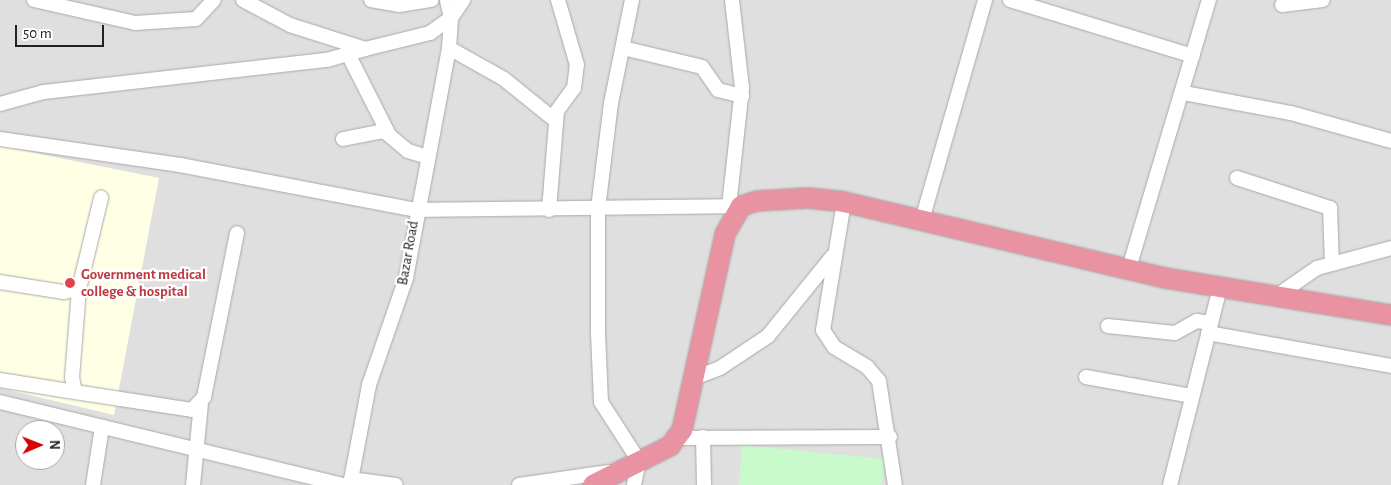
<!DOCTYPE html>
<style>
body{margin:0}
#map{position:relative;width:1391px;height:485px;overflow:hidden;background:#f2efe9;font-family:"Alegreya Sans",sans-serif}
div>[style]{position:absolute}
.residential>*{inset:0;background:#e0dfdf}
.education>*{inset:0;background:#ffffe5}
.park>*{inset:0;background:#c8facc}
.roads{filter:drop-shadow(0 0 1px #a9a9a9) drop-shadow(0 0 1px #a9a9a9)}
.minor>*{height:14px;margin:-7px;padding:0 7px;transform-origin:7px;border-radius:7px;background:#fff}
.highway>*{height:20px;margin:-10px;padding:0 10px;transform-origin:10px;border-radius:10px;background:#e892a2}
.dots>*{width:14px;height:14px;translate:-50% -50%;box-sizing:border-box;border:2px solid #fff;border-radius:50%}
span{translate:-50% -50%;white-space:nowrap;text-align:center;line-height:1.15;-webkit-text-stroke:4.5px #fff;paint-order:stroke}
.street-label{font-size:15px;color:#222}
.health-label{font-size:15px;color:#be3a42;font-weight:700}
.left{translate:0 -50%;text-align:left}
.north{position:absolute;left:15px;top:420px;width:50px;height:50px;box-sizing:border-box;background:#fff;border:1px solid #a7a7a7;border-radius:50%;rotate:89deg;font-size:14px;font-weight:700;line-height:20px;text-align:center;color:#222}
.north::after{content:'';display:block;margin:auto;width:18px;height:22px;background:#d40000;clip-path:polygon(50% 0,100% 100%,50% 72%,0 100%)}
.scale{position:absolute;left:15px;top:25px;width:89px;height:22px;box-sizing:border-box;border:2px solid #222;border-top:0;padding-left:6px;font-size:15px;line-height:18px;white-space:nowrap;color:#222;-webkit-text-stroke:4px #fff;paint-order:stroke}
</style>
<div id="map">
<div class="residential">
<div style="clip-path:polygon(evenodd,0 0,1391px 0,1391px 485px,0 485px,0 0,25px 430px,55px 430px,55px 460px,25px 460px,25px 430px)"></div>
</div>
<div class="education">
<div style="clip-path:polygon(0 146px,159px 178px,114px 415px,0 388px)"></div>
</div>
<div class="park">
<div style="clip-path:polygon(742px 445px,884px 459px,882px 485px,739px 485px)"></div>
</div>
<div class="roads">
<div class="minor">
<div style="left:34px;top:0;width:104px;rotate:12.8deg"></div>
<div style="left:135px;top:23px;width:61px;rotate:-3.8deg"></div>
<div style="left:196px;top:19px;width:26px;rotate:-47deg"></div>
<div style="left:243px;top:0;width:53px;rotate:28deg"></div>
<div style="left:290px;top:25px;width:79px;rotate:17.7deg"></div>
<div style="left:365px;top:49px;width:67px;rotate:-13.8deg"></div>
<div style="left:430px;top:33px;width:26px;rotate:-36deg"></div>
<div style="left:451px;top:18px;width:18px;rotate:-103deg"></div>
<div style="left:371px;top:0;width:28px;rotate:10deg"></div>
<div style="left:399px;top:5px;width:33px;rotate:-9deg"></div>
<div style="left:632px;top:0;width:105px;rotate:101.5deg"></div>
<div style="left:611px;top:103px;width:107px;rotate:97deg"></div>
<div style="left:598px;top:209px;width:124px;rotate:90deg"></div>
<div style="left:598px;top:333px;width:69px;rotate:87.5deg"></div>
<div style="left:601px;top:402px;width:70px;rotate:57.2deg"></div>
<div style="left:639px;top:461px;width:25px;rotate:102deg"></div>
<div style="left:1010px;top:0;width:191px;rotate:17deg"></div>
<div style="left:1282px;top:5px;width:41px;rotate:-7deg"></div>
<div style="left:449px;top:48px;width:63px;rotate:29.4deg"></div>
<div style="left:504px;top:79px;width:67px;rotate:38.9deg"></div>
<div style="left:623px;top:48px;width:81px;rotate:13.5deg"></div>
<div style="left:702px;top:67px;width:28px;rotate:55deg"></div>
<div style="left:718px;top:90px;width:25px;rotate:14deg"></div>
<div style="left:348px;top:54px;width:89px;rotate:63.1deg"></div>
<div style="left:1184px;top:93px;width:109px;rotate:10.6deg"></div>
<div style="left:1291px;top:113px;width:104px;rotate:15.6deg"></div>
<div style="left:0;top:104px;width:46px;rotate:-15.3deg"></div>
<div style="left:44px;top:92px;width:285px;rotate:-6.5deg"></div>
<div style="left:327px;top:60px;width:40px;rotate:-16deg"></div>
<div style="left:0;top:139px;width:182px;rotate:8.2deg"></div>
<div style="left:180px;top:165px;width:240px;rotate:10.8deg"></div>
<div style="left:416px;top:210px;width:325px;rotate:-0.7deg"></div>
<div style="left:343px;top:139px;width:42px;rotate:-11deg"></div>
<div style="left:384px;top:131px;width:31px;rotate:40deg"></div>
<div style="left:408px;top:151px;width:21px;rotate:17deg"></div>
<div style="left:1237px;top:178px;width:98px;rotate:17.9deg"></div>
<div style="left:1330px;top:208px;width:56px;rotate:88deg"></div>
<div style="left:844px;top:202px;width:130px;rotate:99.3deg"></div>
<div style="left:823px;top:330px;width:20px;rotate:57deg"></div>
<div style="left:834px;top:347px;width:39px;rotate:31deg"></div>
<div style="left:867px;top:367px;width:18px;rotate:49deg"></div>
<div style="left:879px;top:381px;width:105px;rotate:81.3deg"></div>
<div style="left:729px;top:206px;width:119px;rotate:-83.7deg"></div>
<div style="left:742px;top:88px;width:89px;rotate:-96.5deg"></div>
<div style="left:549px;top:210px;width:99px;rotate:-85.4deg"></div>
<div style="left:557px;top:111px;width:29px;rotate:-54deg"></div>
<div style="left:574px;top:88px;width:23px;rotate:-83deg"></div>
<div style="left:577px;top:65px;width:68px;rotate:-106.3deg"></div>
<div style="left:922px;top:220px;width:229px;rotate:-74deg"></div>
<div style="left:1129px;top:268px;width:280px;rotate:-73.4deg"></div>
<div style="left:0;top:282px;width:65px;rotate:8.9deg"></div>
<div style="left:64px;top:292px;width:15px;rotate:-11deg"></div>
<div style="left:79px;top:289px;width:94px;rotate:-76.4deg"></div>
<div style="left:79px;top:289px;width:88px;rotate:94.5deg"></div>
<div style="left:72px;top:377px;width:15px;rotate:79deg"></div>
<div style="left:75px;top:392px;width:118px;rotate:8.7deg"></div>
<div style="left:192px;top:410px;width:18px;rotate:-47deg"></div>
<div style="left:204px;top:397px;width:167px;rotate:-78.6deg"></div>
<div style="left:1275px;top:297px;width:51px;rotate:-34.6deg"></div>
<div style="left:1317px;top:268px;width:77px;rotate:-15.1deg"></div>
<div style="left:1108px;top:326px;width:67px;rotate:6deg"></div>
<div style="left:1175px;top:333px;width:25px;rotate:-29deg"></div>
<div style="left:1197px;top:321px;width:14px;rotate:8deg"></div>
<div style="left:1208px;top:333px;width:186px;rotate:10.2deg"></div>
<div style="left:1086px;top:377px;width:108px;rotate:10.2deg"></div>
<div style="left:694px;top:378px;width:28px;rotate:-21deg"></div>
<div style="left:720px;top:368px;width:58px;rotate:-33.7deg"></div>
<div style="left:768px;top:336px;width:102px;rotate:-51deg"></div>
<div style="left:0;top:380px;width:76px;rotate:9.1deg"></div>
<div style="left:0;top:402px;width:353px;rotate:13.6deg"></div>
<div style="left:703px;top:437px;width:48px;rotate:88.8deg"></div>
<div style="left:676px;top:438px;width:214px;rotate:-0.3deg"></div>
<div style="left:351px;top:479px;width:45px;rotate:7.6deg"></div>
<div style="left:93px;top:485px;width:59px;rotate:-81.2deg"></div>
<div style="left:193px;top:485px;width:81px;rotate:-84.4deg"></div>
<div style="left:350px;top:485px;width:102px;rotate:-79.2deg"></div>
<div style="left:369px;top:385px;width:113px;rotate:-70.9deg"></div>
<div style="left:406px;top:278px;width:234px;rotate:-79.4deg"></div>
<div style="left:449px;top:48px;width:30px;rotate:-86deg"></div>
<div style="left:451px;top:18px;width:22px;rotate:-56deg"></div>
<div style="left:519px;top:485px;width:91px;rotate:-8.2deg"></div>
<div style="left:1170px;top:485px;width:203px;rotate:-75.8deg"></div>
</div>
<div class="highway">
<div style="left:593px;top:485px;width:86px;rotate:-26.9deg"></div>
<div style="left:670px;top:446px;width:20px;rotate:-53deg"></div>
<div style="left:682px;top:430px;width:201px;rotate:-77.6deg"></div>
<div style="left:725px;top:234px;width:32px;rotate:-60deg"></div>
<div style="left:741px;top:206px;width:17px;rotate:-17deg"></div>
<div style="left:757px;top:201px;width:51px;rotate:-3.4deg"></div>
<div style="left:808px;top:198px;width:36px;rotate:6deg"></div>
<div style="left:844px;top:202px;width:330px;rotate:13.3deg"></div>
<div style="left:1165px;top:278px;width:229px;rotate:9.3deg"></div>
</div>
</div>
<div class="dots">
<div style="left:70px;top:283px;background:#e0444e"></div>
</div>
<div class="street-label">
<span style="left:408px;top:253px;rotate:-80deg">Bazar Road</span>
</div>
<div class="health-label">
<span class="left" style="left:81px;top:283px">Government medical<br>college &amp; hospital</span>
</div>
<div class="north">N</div>
<div class="scale">50 m</div>
</div>
